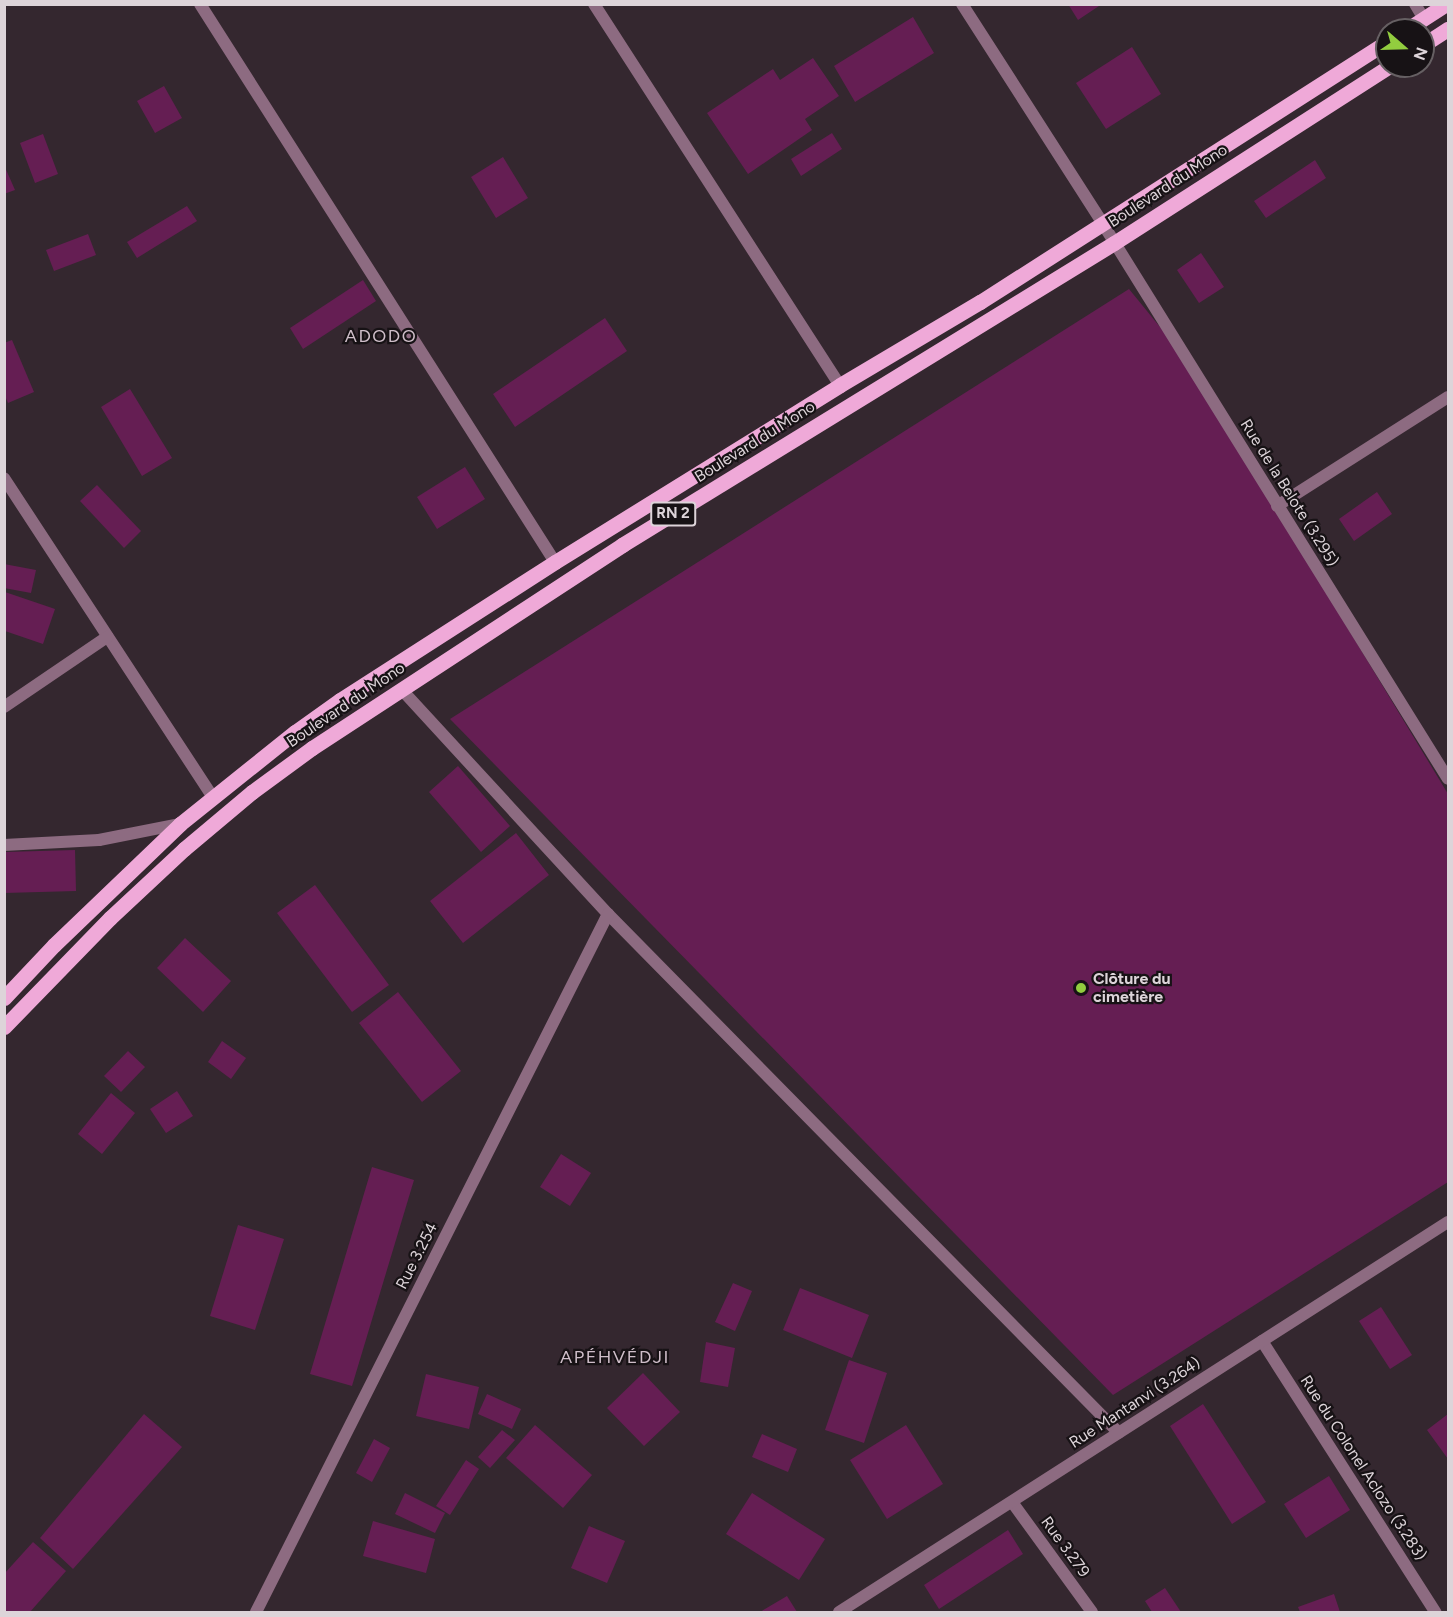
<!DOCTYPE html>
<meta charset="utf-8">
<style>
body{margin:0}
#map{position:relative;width:1453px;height:1617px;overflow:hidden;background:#34272f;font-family:Figtree,sans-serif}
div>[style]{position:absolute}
.building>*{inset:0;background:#651e53}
.minor>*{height:12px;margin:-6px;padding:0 6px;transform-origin:6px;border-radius:6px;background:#8d6b81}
.primary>*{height:15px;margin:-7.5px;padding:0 7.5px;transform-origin:7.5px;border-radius:7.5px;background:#efa9d8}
.dots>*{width:16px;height:16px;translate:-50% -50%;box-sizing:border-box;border:3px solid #171215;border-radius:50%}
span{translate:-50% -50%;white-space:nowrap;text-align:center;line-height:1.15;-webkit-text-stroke:4.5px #171215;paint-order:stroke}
.shield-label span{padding:2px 4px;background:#171215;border:2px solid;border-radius:4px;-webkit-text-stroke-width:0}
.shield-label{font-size:15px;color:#ddd4d9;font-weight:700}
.street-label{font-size:16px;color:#ddd4d9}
.poi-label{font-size:16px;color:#ddd4d9;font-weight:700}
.left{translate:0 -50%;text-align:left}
.neighbourhood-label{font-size:18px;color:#cfbec9;letter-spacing:1.5px}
.frame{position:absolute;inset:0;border:6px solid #ddd4d9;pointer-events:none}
.north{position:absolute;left:1375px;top:18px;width:60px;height:60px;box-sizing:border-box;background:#171215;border:2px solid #666063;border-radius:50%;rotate:110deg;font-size:16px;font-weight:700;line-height:24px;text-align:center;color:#ddd4d9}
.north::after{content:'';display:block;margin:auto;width:21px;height:27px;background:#92cd3f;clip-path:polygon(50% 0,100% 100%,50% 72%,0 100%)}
</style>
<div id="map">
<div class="building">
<div style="clip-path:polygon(1068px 4px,1102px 4px,1078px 20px)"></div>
<div style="clip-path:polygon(913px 17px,934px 53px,855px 102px,834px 66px)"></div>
<div style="clip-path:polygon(1132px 47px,1161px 94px,1106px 129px,1076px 83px)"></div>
<div style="clip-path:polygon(813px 58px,839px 96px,805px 119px,812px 130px,748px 174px,707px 113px,773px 69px,780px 80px)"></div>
<div style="clip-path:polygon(164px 86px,182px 118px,155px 133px,137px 101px)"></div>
<div style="clip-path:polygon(832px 133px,842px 149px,801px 176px,791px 159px)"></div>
<div style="clip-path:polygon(43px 134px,58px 174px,35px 183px,20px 143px)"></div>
<div style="clip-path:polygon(503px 157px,528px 198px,496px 218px,471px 177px)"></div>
<div style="clip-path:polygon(1315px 160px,1326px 178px,1266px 218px,1254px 201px)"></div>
<div style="clip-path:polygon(4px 165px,15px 190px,4px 194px)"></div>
<div style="clip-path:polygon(187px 206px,197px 221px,137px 258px,127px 242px)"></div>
<div style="clip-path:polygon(88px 234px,96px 255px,54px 271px,46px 250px)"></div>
<div style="clip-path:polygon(1201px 253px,1224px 287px,1199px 303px,1177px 270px)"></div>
<div style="clip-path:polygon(363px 280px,376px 301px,303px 349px,290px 328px)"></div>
<div style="clip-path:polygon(1129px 289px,1182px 354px,1448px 794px,1448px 1182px,1113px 1395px,450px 719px)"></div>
<div style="clip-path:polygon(605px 318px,627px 351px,515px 427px,493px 394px)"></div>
<div style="clip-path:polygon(12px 340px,34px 392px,8px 403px,4px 394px,4px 343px)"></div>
<div style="clip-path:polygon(130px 389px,172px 458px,142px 476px,101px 407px)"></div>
<div style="clip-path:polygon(465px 467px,485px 499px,437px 529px,417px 497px)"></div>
<div style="clip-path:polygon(97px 485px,141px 531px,124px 548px,80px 501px)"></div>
<div style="clip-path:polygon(1377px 492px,1392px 514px,1354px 541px,1339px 519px)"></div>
<div style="clip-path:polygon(4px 564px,36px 570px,31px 593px,4px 588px)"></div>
<div style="clip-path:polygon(5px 592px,55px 609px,43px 644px,5px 631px)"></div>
<div style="clip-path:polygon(458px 766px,510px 826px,481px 852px,429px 792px)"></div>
<div style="clip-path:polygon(516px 833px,549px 875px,463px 943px,430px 901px)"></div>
<div style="clip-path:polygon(75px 850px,76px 891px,4px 893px,4px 852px)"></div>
<div style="clip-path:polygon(315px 885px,389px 985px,352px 1012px,277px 913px)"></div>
<div style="clip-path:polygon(185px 938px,231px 981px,203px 1012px,157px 968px)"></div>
<div style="clip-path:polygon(398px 992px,461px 1071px,422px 1102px,359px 1023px)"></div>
<div style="clip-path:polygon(222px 1041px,246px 1058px,231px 1079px,208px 1062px)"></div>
<div style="clip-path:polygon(128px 1051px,145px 1067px,121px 1092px,104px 1076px)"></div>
<div style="clip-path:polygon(177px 1091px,193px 1116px,166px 1133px,150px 1109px)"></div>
<div style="clip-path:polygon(111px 1093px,135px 1113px,102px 1154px,78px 1134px)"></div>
<div style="clip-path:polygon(561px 1154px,591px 1173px,570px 1206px,540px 1187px)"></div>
<div style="clip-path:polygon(372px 1167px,414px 1180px,352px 1386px,310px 1374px)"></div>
<div style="clip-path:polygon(238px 1225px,284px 1239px,255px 1330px,210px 1316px)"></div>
<div style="clip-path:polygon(733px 1283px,752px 1291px,735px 1331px,715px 1322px)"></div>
<div style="clip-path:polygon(800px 1288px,869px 1315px,852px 1358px,783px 1330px)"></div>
<div style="clip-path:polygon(1381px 1307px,1412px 1355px,1390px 1369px,1359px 1321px)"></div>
<div style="clip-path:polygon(706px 1342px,735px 1348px,728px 1387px,700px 1382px)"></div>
<div style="clip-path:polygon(849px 1360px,887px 1373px,864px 1443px,825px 1430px)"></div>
<div style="clip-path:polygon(643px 1373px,680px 1412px,644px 1446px,607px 1408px)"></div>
<div style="clip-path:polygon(426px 1374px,479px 1387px,469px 1429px,416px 1416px)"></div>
<div style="clip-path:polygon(487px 1394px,521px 1409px,512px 1429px,478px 1414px)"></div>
<div style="clip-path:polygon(1203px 1404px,1266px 1502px,1232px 1524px,1170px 1426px)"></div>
<div style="clip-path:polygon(144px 1414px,182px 1447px,73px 1569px,40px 1538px)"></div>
<div style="clip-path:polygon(1448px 1414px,1448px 1459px,1427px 1430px)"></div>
<div style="clip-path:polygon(535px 1425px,592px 1475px,563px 1508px,506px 1458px)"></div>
<div style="clip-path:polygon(906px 1425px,943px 1484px,887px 1519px,850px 1460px)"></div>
<div style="clip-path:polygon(502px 1430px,515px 1440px,490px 1468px,478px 1457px)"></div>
<div style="clip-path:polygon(762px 1434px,797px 1449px,788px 1472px,752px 1457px)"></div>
<div style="clip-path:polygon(374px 1439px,390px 1448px,372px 1482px,356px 1473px)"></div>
<div style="clip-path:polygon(466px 1460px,479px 1469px,450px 1515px,436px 1506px)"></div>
<div style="clip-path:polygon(1329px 1476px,1350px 1510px,1306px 1538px,1284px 1504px)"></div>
<div style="clip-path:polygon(405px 1493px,445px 1513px,435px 1533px,395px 1514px)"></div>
<div style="clip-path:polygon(752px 1493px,825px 1539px,799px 1580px,726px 1534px)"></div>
<div style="clip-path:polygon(373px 1521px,435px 1539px,426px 1573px,363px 1556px)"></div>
<div style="clip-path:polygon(589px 1526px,625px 1541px,607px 1583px,571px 1568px)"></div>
<div style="clip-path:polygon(1008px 1530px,1023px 1554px,939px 1609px,924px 1585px)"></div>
<div style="clip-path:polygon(33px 1542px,66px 1571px,30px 1612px,4px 1612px,4px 1574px)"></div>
<div style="clip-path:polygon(1165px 1588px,1181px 1612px,1152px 1612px,1145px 1601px)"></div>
<div style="clip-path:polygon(1334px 1594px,1340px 1612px,1300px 1612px,1298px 1607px)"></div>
<div style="clip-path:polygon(787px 1596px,797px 1612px,760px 1612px)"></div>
</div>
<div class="minor">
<div style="left:200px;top:4px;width:661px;rotate:57.54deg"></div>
<div style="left:594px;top:4px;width:454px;rotate:57.2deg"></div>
<div style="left:962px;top:4px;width:261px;rotate:57.3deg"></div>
<div style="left:1103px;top:224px;width:653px;rotate:58.13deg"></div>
<div style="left:1415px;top:4px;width:17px;rotate:59deg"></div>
<div style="left:4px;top:478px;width:380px;rotate:56.8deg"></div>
<div style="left:1277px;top:506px;width:203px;rotate:-32.5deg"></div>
<div style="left:402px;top:690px;width:304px;rotate:47.4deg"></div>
<div style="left:608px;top:914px;width:728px;rotate:45.45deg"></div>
<div style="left:4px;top:707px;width:125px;rotate:-34.2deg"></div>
<div style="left:4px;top:845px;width:95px;rotate:-3deg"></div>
<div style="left:99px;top:840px;width:83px;rotate:-11.2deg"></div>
<div style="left:1262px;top:1341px;width:322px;rotate:57.4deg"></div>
<div style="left:1012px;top:1502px;width:136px;rotate:54deg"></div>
<div style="left:256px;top:1612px;width:782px;rotate:-63.24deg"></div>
<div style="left:839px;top:1612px;width:723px;rotate:-32.64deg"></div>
</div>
<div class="primary">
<div style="left:1406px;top:30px;width:48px;rotate:-33deg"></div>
<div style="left:1423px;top:45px;width:30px;rotate:-33deg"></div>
<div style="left:4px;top:998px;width:73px;rotate:-46.7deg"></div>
<div style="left:54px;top:945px;width:175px;rotate:-43.8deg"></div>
<div style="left:180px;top:824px;width:147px;rotate:-38.7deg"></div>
<div style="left:295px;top:732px;width:55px;rotate:-35.4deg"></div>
<div style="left:340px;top:700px;width:255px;rotate:-32.7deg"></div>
<div style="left:555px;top:562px;width:335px;rotate:-31.8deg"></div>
<div style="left:840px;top:385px;width:163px;rotate:-30.7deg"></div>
<div style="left:980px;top:302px;width:483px;rotate:-32.6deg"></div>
<div style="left:4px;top:1027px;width:152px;rotate:-45.8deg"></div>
<div style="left:110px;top:918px;width:101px;rotate:-43deg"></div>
<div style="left:184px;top:849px;width:89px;rotate:-40deg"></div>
<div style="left:252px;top:792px;width:74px;rotate:-36.3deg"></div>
<div style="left:312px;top:748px;width:371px;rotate:-33.2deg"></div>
<div style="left:622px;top:545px;width:577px;rotate:-31.54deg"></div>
<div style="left:1114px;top:243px;width:328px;rotate:-32.7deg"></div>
</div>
<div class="dots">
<div style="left:1081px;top:988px;background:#92cd3f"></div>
</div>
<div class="shield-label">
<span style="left:673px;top:514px">RN 2</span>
</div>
<div class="street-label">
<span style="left:1168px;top:186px;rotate:-33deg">Boulevard du Mono</span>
<span style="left:755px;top:442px;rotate:-32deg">Boulevard du Mono</span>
<span style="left:1289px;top:493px;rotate:58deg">Rue de la Belote (3.295)</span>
<span style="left:346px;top:705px;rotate:-34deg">Boulevard du Mono</span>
<span style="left:417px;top:1256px;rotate:-63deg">Rue 3.254</span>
<span style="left:1135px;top:1403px;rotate:-33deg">Rue Mantanvi (3.264)</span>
<span style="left:1363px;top:1468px;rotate:57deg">Rue du Colonel Aclozo (3.283)</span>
<span style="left:1065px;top:1547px;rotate:54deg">Rue 3.279</span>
</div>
<div class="poi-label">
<span class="left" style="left:1093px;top:988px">Clôture du<br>cimetière</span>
</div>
<div class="neighbourhood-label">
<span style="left:381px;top:336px">ADODO</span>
<span style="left:615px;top:1357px">APÉHVÉDJI</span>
</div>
<div class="frame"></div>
<div class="north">N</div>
</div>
